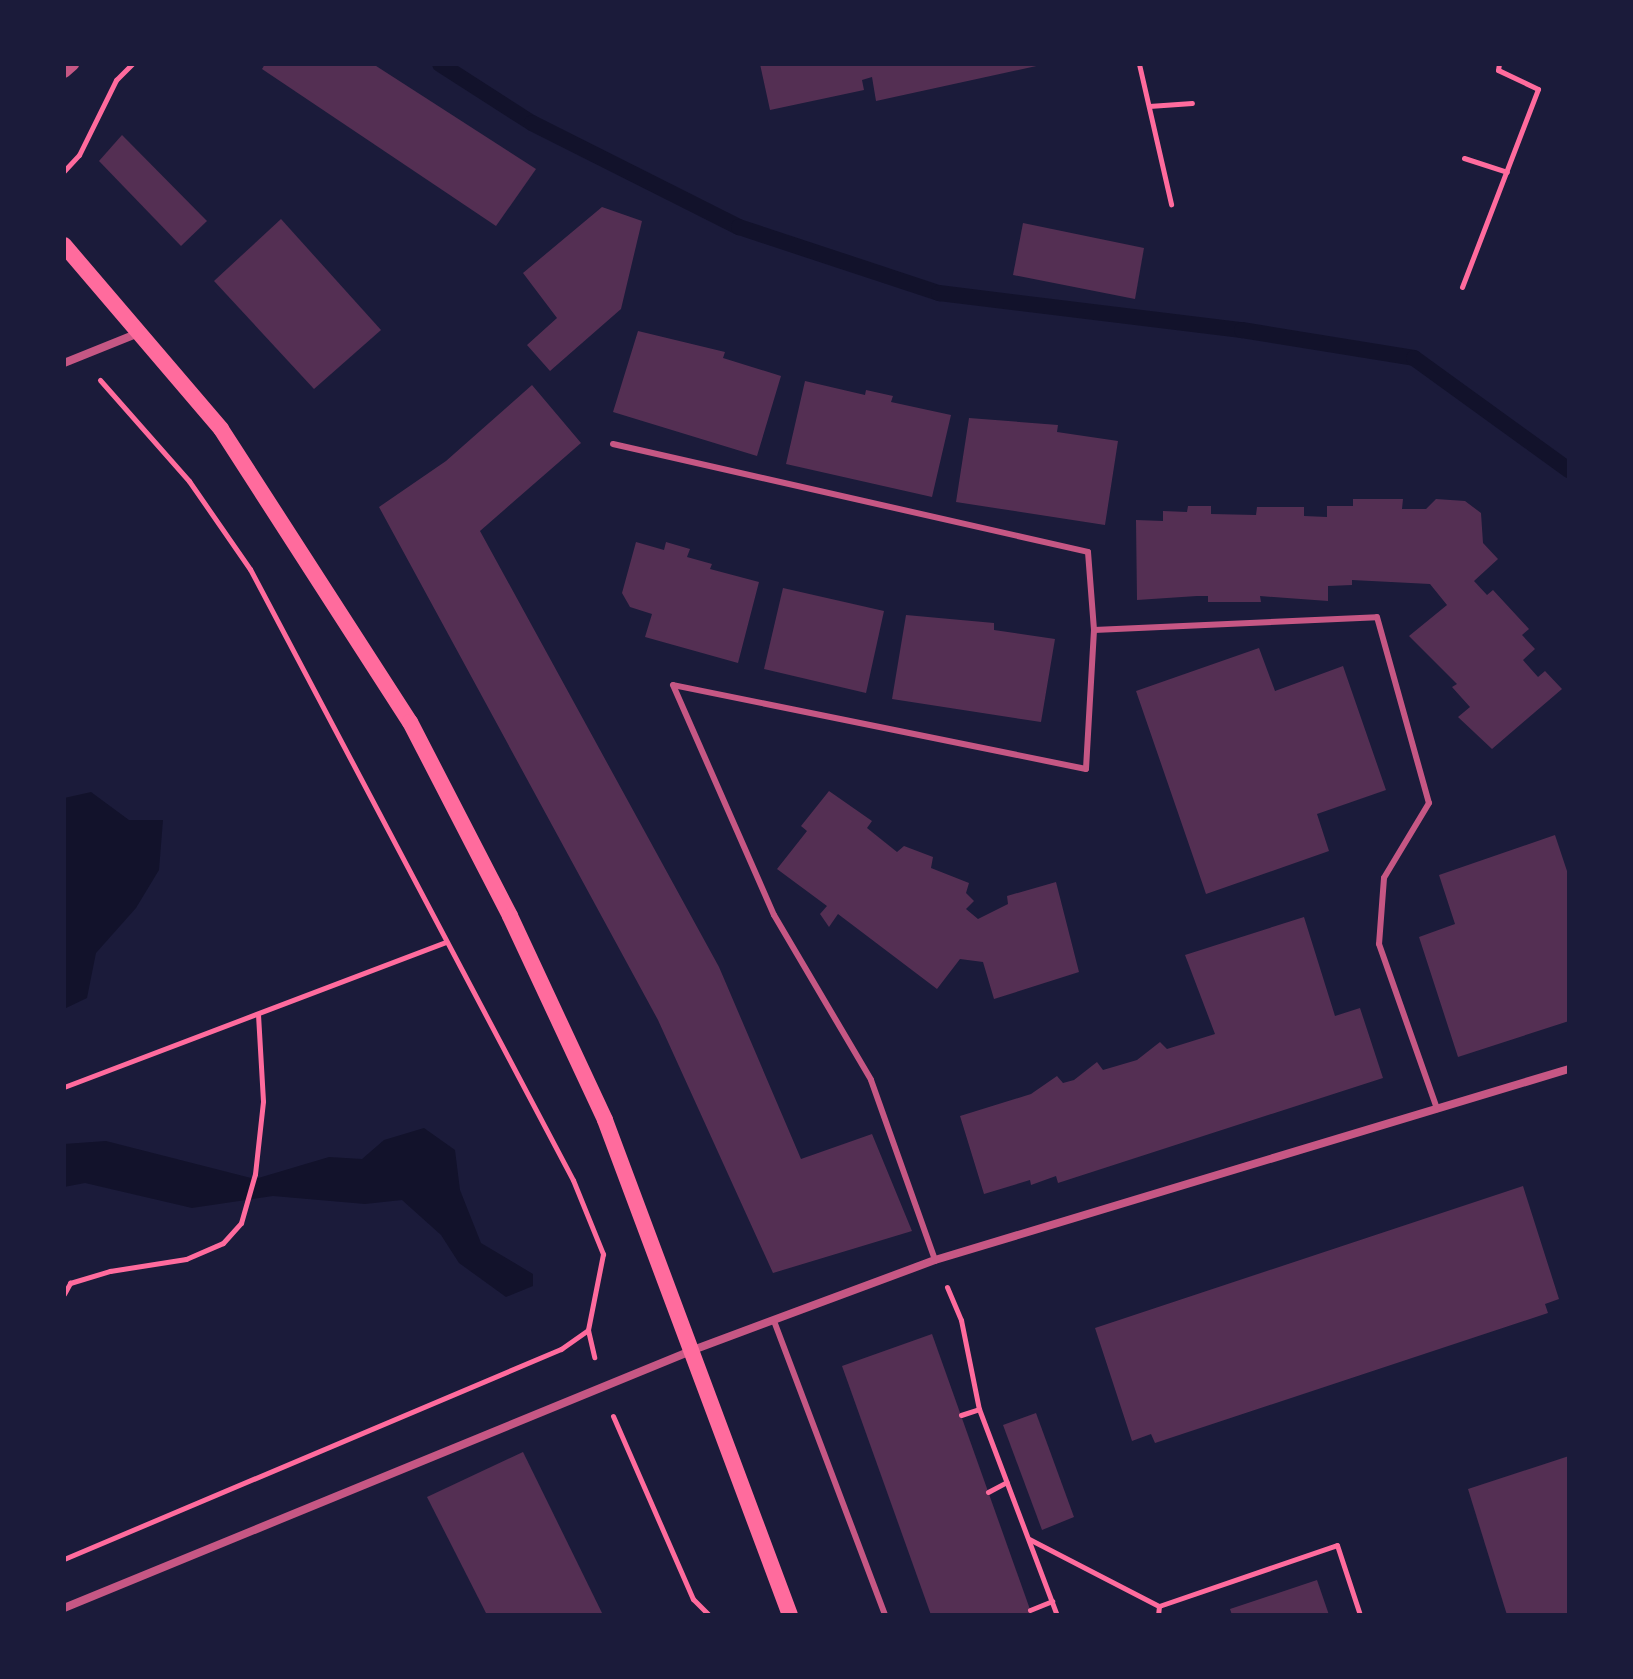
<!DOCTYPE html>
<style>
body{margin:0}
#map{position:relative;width:1633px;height:1679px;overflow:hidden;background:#1b1b3a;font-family:Signika,sans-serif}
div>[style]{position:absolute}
.water>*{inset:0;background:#12122b}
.stream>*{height:16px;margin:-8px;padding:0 8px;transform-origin:8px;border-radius:8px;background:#12122b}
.building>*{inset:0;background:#542f53}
.path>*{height:5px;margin:-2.5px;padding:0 2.5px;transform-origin:2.5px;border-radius:2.5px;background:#ff6b9d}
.service>*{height:6px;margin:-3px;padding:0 3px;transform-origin:3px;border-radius:3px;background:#c65784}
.minor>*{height:8px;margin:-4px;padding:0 4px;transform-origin:4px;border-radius:4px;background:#c65784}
.tertiary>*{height:14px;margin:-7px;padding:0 7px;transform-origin:7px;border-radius:7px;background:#c65784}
.secondary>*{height:16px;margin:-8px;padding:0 8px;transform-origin:8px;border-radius:8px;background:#ff6b9d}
span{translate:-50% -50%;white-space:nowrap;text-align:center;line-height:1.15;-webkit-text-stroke:6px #1b1b3a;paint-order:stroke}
.frame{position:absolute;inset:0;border:66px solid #1b1b3a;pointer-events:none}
</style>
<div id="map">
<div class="water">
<div style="clip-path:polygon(91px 792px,129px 820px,163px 820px,159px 870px,136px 908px,96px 953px,87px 998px,64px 1009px,64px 798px)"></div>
<div style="clip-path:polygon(424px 1128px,455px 1150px,460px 1190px,481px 1243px,533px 1274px,533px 1286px,506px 1297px,459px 1263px,441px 1235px,402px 1200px,365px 1204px,273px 1196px,192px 1208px,85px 1183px,64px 1187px,64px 1144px,106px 1141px,255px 1179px,329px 1157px,362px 1159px,384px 1140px)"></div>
</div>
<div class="stream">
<div style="left:440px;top:64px;width:109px;rotate:32.7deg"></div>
<div style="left:532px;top:123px;width:232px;rotate:26.7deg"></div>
<div style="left:739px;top:227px;width:211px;rotate:18.3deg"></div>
<div style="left:939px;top:293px;width:305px;rotate:7deg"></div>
<div style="left:1242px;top:330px;width:174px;rotate:9.2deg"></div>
<div style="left:1414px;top:358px;width:191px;rotate:35.9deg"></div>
</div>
<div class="building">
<div style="clip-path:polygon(265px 64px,373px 64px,536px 169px,496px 226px,262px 69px)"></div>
<div style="clip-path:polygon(760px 64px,1041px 64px,1041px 65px,876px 101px,872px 77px,862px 80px,864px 90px,770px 110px)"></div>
<div style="clip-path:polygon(122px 135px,207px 221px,181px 246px,99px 161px)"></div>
<div style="clip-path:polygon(602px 207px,642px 221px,621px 309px,550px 371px,527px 345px,557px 318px,523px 273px)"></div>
<div style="clip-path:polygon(281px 219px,381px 330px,314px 389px,214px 281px)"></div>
<div style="clip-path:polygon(1023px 223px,1144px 248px,1135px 299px,1013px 275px)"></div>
<div style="clip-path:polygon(638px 331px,725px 352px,723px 358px,781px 376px,757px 456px,613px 412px)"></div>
<div style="clip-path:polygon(805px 381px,865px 395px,866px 390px,893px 396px,891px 402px,951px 415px,932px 497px,786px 464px)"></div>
<div style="clip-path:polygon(532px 385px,581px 443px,480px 531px,719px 967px,801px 1159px,872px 1134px,912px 1231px,773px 1273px,658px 1020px,379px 507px,446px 461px)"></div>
<div style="clip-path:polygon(969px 418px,1058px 425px,1057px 432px,1118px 441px,1105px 525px,956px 502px)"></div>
<div style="clip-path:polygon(1353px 499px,1403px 499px,1402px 509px,1426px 509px,1436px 499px,1465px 501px,1481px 513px,1483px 543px,1498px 559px,1474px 581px,1487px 595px,1493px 590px,1529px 629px,1522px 635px,1535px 649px,1523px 660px,1538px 677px,1545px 671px,1562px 689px,1492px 749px,1458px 717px,1470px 707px,1452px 687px,1457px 684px,1409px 636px,1447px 605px,1430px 584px,1352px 580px,1352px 585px,1328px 586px,1328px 601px,1260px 596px,1261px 602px,1208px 602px,1208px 596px,1197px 596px,1137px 600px,1136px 520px,1163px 521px,1163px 511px,1187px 512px,1188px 506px,1211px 506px,1211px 514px,1256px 515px,1257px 507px,1304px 507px,1304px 516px,1327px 517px,1327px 506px,1353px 506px)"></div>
<div style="clip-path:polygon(636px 542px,664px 550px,666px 542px,690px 549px,687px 557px,712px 564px,710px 569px,759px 582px,738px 663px,645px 637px,652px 614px,630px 607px,622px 593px)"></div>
<div style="clip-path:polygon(783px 588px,884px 611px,866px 693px,764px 669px)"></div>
<div style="clip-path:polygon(906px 615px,994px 623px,994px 630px,1055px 639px,1041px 722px,892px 699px)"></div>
<div style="clip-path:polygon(1259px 648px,1275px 691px,1343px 666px,1386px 790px,1317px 814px,1329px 851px,1206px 894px,1136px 691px)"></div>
<div style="clip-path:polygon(829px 791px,872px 821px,867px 828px,897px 852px,904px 846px,933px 857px,931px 868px,969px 883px,966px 893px,974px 901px,966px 909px,978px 919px,1008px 904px,1007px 896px,1056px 882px,1079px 972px,994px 999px,983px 962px,960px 959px,937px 989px,838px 914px,829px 927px,820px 914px,827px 906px,777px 869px,807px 831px,801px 826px)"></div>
<div style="clip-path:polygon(1555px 835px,1569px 877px,1569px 1021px,1458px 1057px,1419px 937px,1455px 924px,1439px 875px)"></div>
<div style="clip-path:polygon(1304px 917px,1335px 1016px,1360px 1008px,1383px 1078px,1058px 1183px,1056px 1176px,1031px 1185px,1030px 1180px,984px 1194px,960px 1116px,1031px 1094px,1057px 1076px,1063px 1083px,1074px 1080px,1097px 1062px,1103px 1070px,1137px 1060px,1160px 1042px,1167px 1049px,1215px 1034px,1185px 955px)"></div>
<div style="clip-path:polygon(1523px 1186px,1559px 1299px,1545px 1304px,1548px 1313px,1155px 1443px,1151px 1434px,1132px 1441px,1095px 1328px)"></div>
<div style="clip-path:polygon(932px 1334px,1032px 1615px,931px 1615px,842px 1366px)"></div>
<div style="clip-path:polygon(1036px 1413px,1074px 1517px,1042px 1530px,1003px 1425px)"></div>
<div style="clip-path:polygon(523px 1452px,603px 1615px,487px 1615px,427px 1497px)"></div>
<div style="clip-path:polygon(1569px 1456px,1569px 1615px,1507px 1615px,1468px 1489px)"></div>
<div style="clip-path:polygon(1317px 1580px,1329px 1615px,1232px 1615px,1230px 1609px)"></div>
</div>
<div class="path">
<div style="left:1139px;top:64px;width:144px;rotate:77.1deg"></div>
<div style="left:1149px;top:106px;width:43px;rotate:-4deg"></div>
<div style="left:1464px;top:158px;width:45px;rotate:18deg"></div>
<div style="left:64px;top:171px;width:22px;rotate:-47deg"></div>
<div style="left:79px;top:155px;width:84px;rotate:-63.7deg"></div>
<div style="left:116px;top:80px;width:23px;rotate:-45deg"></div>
<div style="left:1462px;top:287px;width:212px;rotate:-69deg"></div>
<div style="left:1538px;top:89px;width:44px;rotate:-154.6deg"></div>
<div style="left:1498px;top:70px;width:6px;rotate:-81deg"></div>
<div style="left:100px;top:380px;width:135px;rotate:48.6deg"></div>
<div style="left:189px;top:481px;width:107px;rotate:55.3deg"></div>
<div style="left:250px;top:569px;width:691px;rotate:62.14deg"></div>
<div style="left:573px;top:1180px;width:80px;rotate:67.9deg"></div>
<div style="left:603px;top:1254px;width:77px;rotate:101.2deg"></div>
<div style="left:588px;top:1330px;width:28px;rotate:77deg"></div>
<div style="left:64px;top:1087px;width:408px;rotate:-20.8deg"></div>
<div style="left:947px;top:1287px;width:36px;rotate:67deg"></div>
<div style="left:961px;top:1320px;width:91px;rotate:78.6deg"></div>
<div style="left:979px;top:1409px;width:220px;rotate:69.3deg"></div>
<div style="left:64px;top:1294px;width:13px;rotate:-61deg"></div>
<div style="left:70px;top:1283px;width:42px;rotate:-16.7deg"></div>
<div style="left:110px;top:1271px;width:77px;rotate:-9deg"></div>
<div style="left:186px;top:1259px;width:40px;rotate:-23.4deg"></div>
<div style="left:223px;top:1243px;width:27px;rotate:-48deg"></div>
<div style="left:241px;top:1223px;width:51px;rotate:-74.1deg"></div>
<div style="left:255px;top:1174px;width:73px;rotate:-83.7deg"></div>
<div style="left:263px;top:1101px;width:86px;rotate:-93.3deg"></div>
<div style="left:961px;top:1415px;width:19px;rotate:-18deg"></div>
<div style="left:613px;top:1416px;width:200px;rotate:66.4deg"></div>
<div style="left:693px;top:1599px;width:23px;rotate:45deg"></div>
<div style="left:988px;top:1492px;width:21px;rotate:-28deg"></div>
<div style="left:1029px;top:1539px;width:146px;rotate:27.3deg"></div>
<div style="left:1159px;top:1606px;width:9px;rotate:96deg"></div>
<div style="left:64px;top:1559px;width:540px;rotate:-22.91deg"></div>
<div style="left:561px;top:1349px;width:33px;rotate:-35deg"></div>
<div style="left:1159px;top:1606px;width:188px;rotate:-18.9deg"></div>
<div style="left:1337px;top:1545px;width:74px;rotate:71.8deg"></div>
<div style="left:1030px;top:1610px;width:24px;rotate:-22deg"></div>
</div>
<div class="service">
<div style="left:613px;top:444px;width:487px;rotate:12.8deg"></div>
<div style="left:1088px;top:552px;width:78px;rotate:85.6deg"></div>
<div style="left:1094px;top:630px;width:139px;rotate:93.3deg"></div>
<div style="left:1086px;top:769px;width:421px;rotate:-168.5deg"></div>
<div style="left:673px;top:685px;width:251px;rotate:66.3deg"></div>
<div style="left:774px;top:915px;width:191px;rotate:59.5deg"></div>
<div style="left:871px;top:1080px;width:191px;rotate:70.4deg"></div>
<div style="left:1094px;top:630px;width:283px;rotate:-2.6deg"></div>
<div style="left:1377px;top:617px;width:193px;rotate:74.4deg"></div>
<div style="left:1429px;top:803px;width:87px;rotate:121deg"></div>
<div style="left:1384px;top:878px;width:66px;rotate:94.3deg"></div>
<div style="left:1379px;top:944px;width:175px;rotate:70.6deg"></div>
<div style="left:774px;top:1321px;width:314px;rotate:69.3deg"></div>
</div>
<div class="minor">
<div style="left:64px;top:363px;width:83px;rotate:-21.9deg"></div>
<div style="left:64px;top:1608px;width:680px;rotate:-22.3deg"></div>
<div style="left:693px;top:1350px;width:258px;rotate:-20.4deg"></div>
<div style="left:935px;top:1260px;width:662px;rotate:-16.77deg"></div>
</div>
<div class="tertiary">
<div style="left:64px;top:71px;width:11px;rotate:-41deg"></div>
</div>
<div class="secondary">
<div style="left:64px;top:245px;width:242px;rotate:49.5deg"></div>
<div style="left:221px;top:429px;width:349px;rotate:57.2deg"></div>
<div style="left:410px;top:722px;width:218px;rotate:62.7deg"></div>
<div style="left:510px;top:916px;width:225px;rotate:65deg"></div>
<div style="left:605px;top:1120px;width:528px;rotate:69.51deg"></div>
</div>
<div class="frame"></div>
</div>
